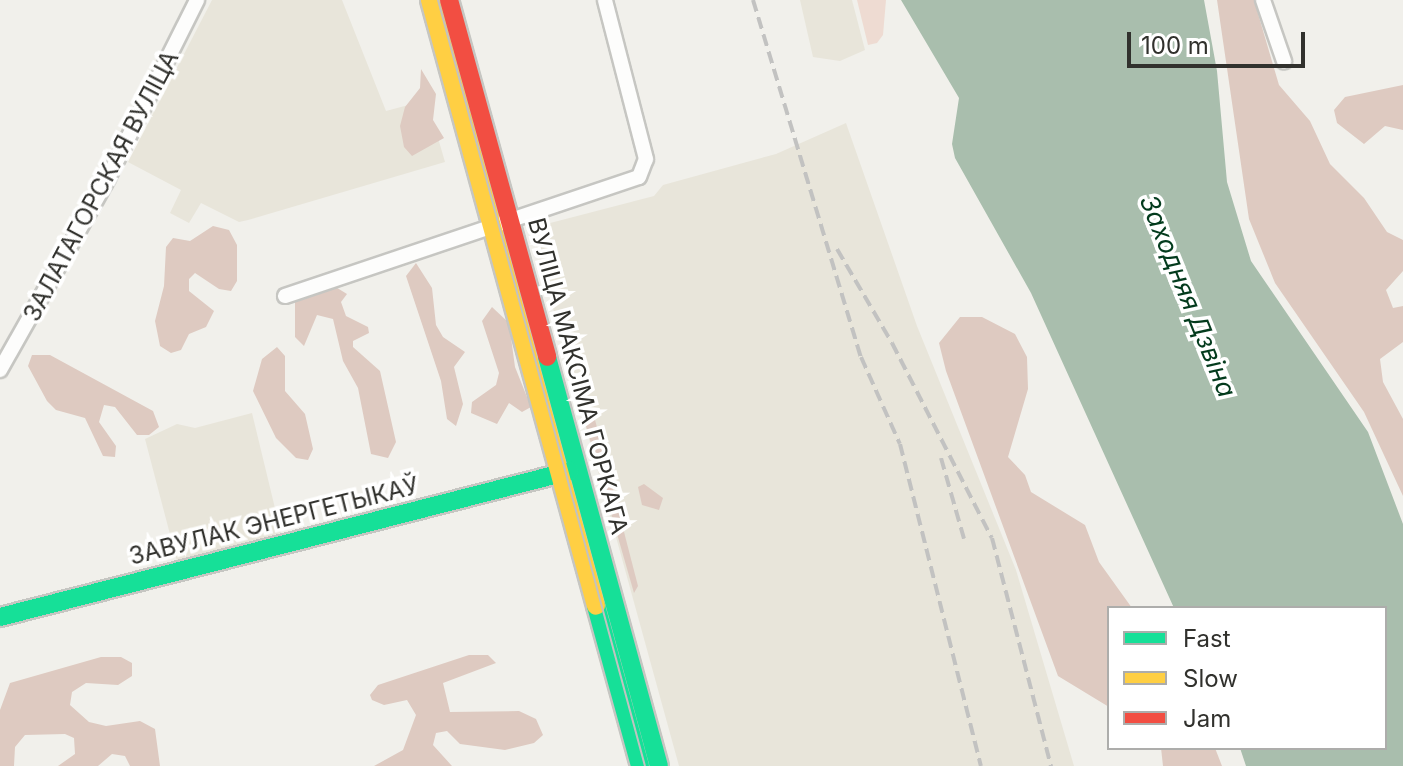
<!DOCTYPE html>
<meta charset="utf-8">
<style>
body{margin:0}
#map{position:relative;width:1403px;height:766px;overflow:hidden;background:#f1f0eb;font-family:Inter,sans-serif}
div>[style]{position:absolute}
[style*='--x']{left:calc(var(--x)*1px);top:calc(var(--y)*1px);width:calc(var(--w)*1px);rotate:calc(var(--a)*1deg)}
.built>*{inset:0;background:#e8e5da}
.green>*{inset:0;background:#eedbd2}
.forest>*{inset:0;background:#decac1}
.water>*{inset:0;background:#a9bead}
.roads{filter:drop-shadow(2px 0 #c6c6c2) drop-shadow(-2px 0 #c6c6c2) drop-shadow(0 2px #c6c6c2) drop-shadow(0 -2px #c6c6c2)}
.street>*{height:14px;margin:-7px;padding:0 7px;transform-origin:7px;border-radius:7px;background:#fdfdfc}
.fast>*{height:18px;margin:-9px;padding:0 9px;transform-origin:9px;border-radius:9px;background:#16e098}
.slow>*{height:18px;margin:-9px;padding:0 9px;transform-origin:9px;border-radius:9px;background:#ffcf43}
.jam>*{height:18px;margin:-9px;padding:0 9px;transform-origin:9px;border-radius:9px;background:#f24e42}
.tram>*{height:2px;margin:-1px;padding:0 1px;transform-origin:1px;border-radius:1px;background:#c2c2c1}
.rail>*{height:4px;margin-top:-2px;transform-origin:0;background:repeating-linear-gradient(90deg,#c2c2c1 0 12px,transparent 0 18px)}
span{translate:-50% -50%;white-space:nowrap;text-align:center;line-height:1.15;-webkit-text-stroke:7px #fff;paint-order:stroke}
.street-label{font-size:24px;color:#31312d}
.water-label{font-size:26px;color:#033b1d;font-style:italic}
.legend{position:absolute;left:1107px;top:606px;width:280px;height:144px;box-sizing:border-box;background:#fff;border:2px solid #adadab;margin:0;padding:10px 14px;list-style:none;font-size:24px;color:#31312d}
.legend li{display:flex;align-items:center;gap:16px;height:40px}
.legend b{width:40px;border:2px solid #adadab}
.scale{position:absolute;left:1127px;top:32px;width:178px;height:36px;box-sizing:border-box;border:4px solid #31312d;border-top:0;padding-left:10px;font-size:24px;line-height:28px;white-space:nowrap;color:#31312d;-webkit-text-stroke:6px #fff;paint-order:stroke}
</style>
<div id="map">
<div class="built">
<i style="clip-path:polygon(212px 0,342px 0,386px 111px,427px 100px,445px 162px,248px 220px,239px 222px,201px 203px,189px 223px,170px 213px,181px 190px,128px 162px)"></i>
<i style="clip-path:polygon(800px 0,852px 0,865px 50px,840px 61px,813px 57px)"></i>
<i style="clip-path:polygon(846px 123px,917px 326px,1016px 570px,1074px 766px,679px 766px,531px 228px,654px 196px,663px 185px,776px 154px)"></i>
<i style="clip-path:polygon(252px 413px,281px 533px,177px 561px,145px 439px,177px 424px,195px 428px)"></i>
</div>
<div class="green">
<i style="clip-path:polygon(857px 0,886px 0,883px 35px,877px 43px,868px 45px)"></i>
</div>
<div class="forest">
<i style="clip-path:polygon(1217px 0,1254px 0,1279px 85px,1310px 121px,1330px 164px,1364px 198px,1387px 232px,1403px 240px,1403px 271px,1386px 290px,1393px 308px,1403px 306px,1403px 342px,1380px 359px,1383px 382px,1403px 419px,1403px 496px,1364px 412px,1275px 283px,1249px 219px)"></i>
<i style="clip-path:polygon(421px 69px,436px 94px,433px 120px,444px 138px,412px 156px,404px 147px,400px 126px,405px 107px,420px 88px)"></i>
<i style="clip-path:polygon(1403px 85px,1403px 130px,1385px 126px,1364px 144px,1337px 123px,1334px 110px,1345px 97px)"></i>
<i style="clip-path:polygon(213px 226px,229px 230px,237px 245px,237px 281px,231px 291px,219px 289px,195px 273px,189px 279px,189px 291px,214px 311px,206px 327px,189px 334px,181px 350px,171px 353px,160px 346px,155px 321px,164px 286px,166px 247px,173px 238px,190px 241px)"></i>
<i style="clip-path:polygon(416px 263px,432px 288px,436px 325px,443px 337px,465px 352px,454px 367px,463px 404px,456px 426px,447px 419px,441px 381px,406px 276px)"></i>
<i style="clip-path:polygon(334px 286px,347px 294px,341px 302px,346px 316px,368px 327px,369px 333px,353px 341px,353px 347px,380px 371px,396px 442px,388px 458px,371px 454px,358px 388px,343px 361px,333px 319px,317px 315px,304px 346px,295px 337px,295px 300px)"></i>
<i style="clip-path:polygon(492px 307px,509px 323px,515px 367px,531px 407px,522px 412px,509px 403px,497px 424px,471px 413px,472px 402px,496px 385px,499px 373px,482px 321px)"></i>
<i style="clip-path:polygon(960px 317px,982px 317px,1015px 334px,1027px 357px,1028px 389px,1008px 457px,1025px 475px,1031px 492px,1085px 525px,1099px 562px,1132px 608px,1109px 608px,1109px 707px,1058px 676px,946px 371px,939px 343px)"></i>
<i style="clip-path:polygon(277px 347px,285px 356px,285px 391px,305px 414px,313px 449px,308px 460px,296px 458px,276px 438px,253px 391px,262px 359px)"></i>
<i style="clip-path:polygon(32px 355px,50px 355px,153px 411px,159px 427px,149px 435px,137px 435px,115px 407px,104px 405px,99px 422px,116px 446px,115px 457px,103px 456px,85px 418px,56px 410px,47px 401px,28px 366px)"></i>
<i style="clip-path:polygon(593px 412px,638px 586px,634px 593px,584px 419px,585px 413px)"></i>
<i style="clip-path:polygon(644px 484px,663px 498px,659px 510px,642px 505px,638px 487px)"></i>
<i style="clip-path:polygon(469px 655px,488px 655px,496px 663px,443px 683px,450px 712px,519px 711px,536px 719px,543px 735px,534px 743px,505px 750px,460px 744px,447px 731px,436px 733px,433px 745px,452px 766px,374px 766px,403px 750px,416px 715px,407px 700px,384px 705px,372px 700px,370px 695px,378px 685px)"></i>
<i style="clip-path:polygon(101px 657px,121px 657px,132px 663px,132px 676px,118px 685px,86px 683px,72px 692px,70px 705px,89px 722px,106px 726px,140px 721px,155px 729px,160px 766px,130px 766px,125px 756px,112px 754px,98px 766px,58px 766px,75px 754px,74px 738px,65px 734px,25px 735px,15px 747px,14px 766px,0 766px,0 710px,10px 683px)"></i>
<i style="clip-path:polygon(1161px 748px,1215px 748px,1222px 766px,1163px 766px)"></i>
</div>
<div class="water">
<i style="clip-path:polygon(901px 0,1204px 0,1217px 71px,1227px 182px,1251px 261px,1368px 432px,1403px 524px,1403px 766px,1246px 766px,1240px 748px,1385px 748px,1385px 608px,1174px 608px,1031px 293px,955px 158px,952px 144px,959px 98px)"></i>
</div>
<div class="roads">
<div class="street">
<i style="--x:1263;--y:0;--w:65;--a:71"></i>
<i style="--x:285;--y:296;--w:373;--a:-18.6"></i>
<i style="--x:639;--y:177;--w:19;--a:-69"></i>
<i style="--x:646;--y:159;--w:164;--a:-104.5"></i>
<i style="--x:0;--y:370;--w:220;--a:-60.6"></i>
<i style="--x:108;--y:178;--w:199;--a:-63.4"></i>
</div>
<div class="fast">
<i style="--x:547;--y:357;--w:424;--a:74.7"></i>
<i style="--x:596;--y:606;--w:166;--a:74.6"></i>
<i style="--x:0;--y:617;--w:588;--a:-14.37"></i>
</div>
<div class="slow">
<i style="--x:430;--y:0;--w:628;--a:74.68"></i>
</div>
<div class="jam">
<i style="--x:449;--y:0;--w:370;--a:74.6"></i>
</div>
</div>
<div class="tram">
<i style="--x:438;--y:0;--w:793;--a:74.88"></i>
</div>
<div class="rail">
<i style="--x:753;--y:0;--w:373;--a:73.2"></i>
<i style="--x:861;--y:357;--w:95;--a:65.9"></i>
<i style="--x:900;--y:444;--w:332;--a:75.9"></i>
<i style="--x:837;--y:249;--w:109;--a:59.7"></i>
<i style="--x:892;--y:343;--w:219;--a:62.9"></i>
<i style="--x:992;--y:538;--w:236;--a:75.5"></i>
<i style="--x:941;--y:458;--w:84;--a:74.1"></i>
</div>
<div class="street-label">
<span style="left:101px;top:186px;rotate:-62deg">ЗАЛАТАГОРСКАЯ ВУЛІЦА</span>
<span style="left:578px;top:376px;rotate:75deg">ВУЛІЦА МАКСІМА ГОРКАГА</span>
<span style="left:274px;top:521px;rotate:-14deg">ЗАВУЛАК ЭНЕРГЕТЫКАЎ</span>
</div>
<div class="water-label">
<span style="left:1188px;top:296px;rotate:68deg">Заходняя Дзвіна</span>
</div>
<ul class="legend">
<li><b style="height:10px;background:#16e098"></b>Fast</li>
<li><b style="height:10px;background:#ffcf43"></b>Slow</li>
<li><b style="height:10px;background:#f24e42"></b>Jam</li>
</ul>
<div class="scale">100 m</div>
</div>
